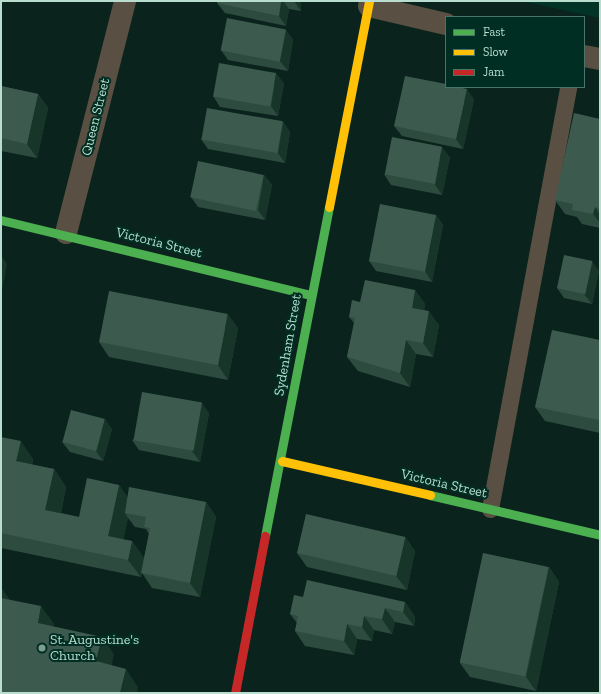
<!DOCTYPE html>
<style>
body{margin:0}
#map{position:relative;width:601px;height:694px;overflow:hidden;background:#0a241d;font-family:"Zilla Slab",serif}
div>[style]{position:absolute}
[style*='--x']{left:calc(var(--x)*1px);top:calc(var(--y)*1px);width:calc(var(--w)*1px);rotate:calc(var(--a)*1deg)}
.built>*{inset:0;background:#013427}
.lane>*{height:17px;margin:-8.5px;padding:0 8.5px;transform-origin:8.5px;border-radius:8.5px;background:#594f43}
.street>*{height:22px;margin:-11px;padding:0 11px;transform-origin:11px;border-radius:11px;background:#594f43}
.fast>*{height:9px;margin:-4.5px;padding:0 4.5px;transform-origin:4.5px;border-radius:4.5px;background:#4caf50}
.slow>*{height:9px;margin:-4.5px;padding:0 4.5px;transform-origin:4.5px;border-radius:4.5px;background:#ffc107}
.jam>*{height:9px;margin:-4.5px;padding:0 4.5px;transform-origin:4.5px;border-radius:4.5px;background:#c62828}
.wall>*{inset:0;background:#2d4b3e}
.shaded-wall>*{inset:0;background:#18352a}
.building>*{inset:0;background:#3c5b4e;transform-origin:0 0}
.dots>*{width:11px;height:11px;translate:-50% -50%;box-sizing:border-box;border:2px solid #002e22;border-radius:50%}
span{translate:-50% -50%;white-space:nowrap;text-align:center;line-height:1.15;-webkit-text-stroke:4px #002e22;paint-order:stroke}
.street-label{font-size:14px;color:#b9ded0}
.poi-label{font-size:14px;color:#b9ded0}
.left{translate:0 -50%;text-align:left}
.frame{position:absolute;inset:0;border:2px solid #b9ded0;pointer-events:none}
.legend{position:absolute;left:445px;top:16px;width:140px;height:72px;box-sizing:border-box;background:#002e22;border:1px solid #4a7468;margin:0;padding:5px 7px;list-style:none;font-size:12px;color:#b9ded0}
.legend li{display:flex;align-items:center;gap:8px;height:20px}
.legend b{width:20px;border:1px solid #4a7468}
</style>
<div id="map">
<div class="built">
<i style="clip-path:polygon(522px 1px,600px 1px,600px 18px)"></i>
</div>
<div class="lane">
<i style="--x:490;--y:509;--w:429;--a:-79.5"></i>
</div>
<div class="street">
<i style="--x:369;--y:6;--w:79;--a:13.2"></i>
<i style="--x:584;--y:56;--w:16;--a:11"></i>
<i style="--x:66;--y:233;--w:239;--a:-75.7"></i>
</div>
<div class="fast">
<i style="--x:1;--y:220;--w:318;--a:13.6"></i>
<i style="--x:430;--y:495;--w:175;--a:13.2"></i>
<i style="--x:265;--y:536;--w:335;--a:-79"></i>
</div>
<div class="slow">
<i style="--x:329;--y:207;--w:210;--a:-79"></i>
<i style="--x:282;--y:461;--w:152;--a:12.9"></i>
</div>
<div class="jam">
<i style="--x:235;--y:693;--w:160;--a:-79.2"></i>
</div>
<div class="wall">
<i style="clip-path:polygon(218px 1px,301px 1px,301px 11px,289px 9px,286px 26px,225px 13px,217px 3px)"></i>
<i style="clip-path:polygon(286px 30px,293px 40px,288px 71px,228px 60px,221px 50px)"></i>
<i style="clip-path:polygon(284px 83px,278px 116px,220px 107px,213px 96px)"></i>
<i style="clip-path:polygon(1px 86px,38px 94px,48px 108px,37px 158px,1px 151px)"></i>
<i style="clip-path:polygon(474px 99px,463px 149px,402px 136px,394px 126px)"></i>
<i style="clip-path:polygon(600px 119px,600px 228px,582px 224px,577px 217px,565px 214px,555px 200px)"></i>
<i style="clip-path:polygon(283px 122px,290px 132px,285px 163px,208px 149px,201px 139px)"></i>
<i style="clip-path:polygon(450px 157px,442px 195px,391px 185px,384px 174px)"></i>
<i style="clip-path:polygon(264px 175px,272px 185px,265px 220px,198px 207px,191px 197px)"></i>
<i style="clip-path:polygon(436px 215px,443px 225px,432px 282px,376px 271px,369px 261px)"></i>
<i style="clip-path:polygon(599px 271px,592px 304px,564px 298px,557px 288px)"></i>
<i style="clip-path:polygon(415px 290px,425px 304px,424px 310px,439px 325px,433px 357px,416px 354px,410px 387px,358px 371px,347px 357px,354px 323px,349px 317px,360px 302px)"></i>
<i style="clip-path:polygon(238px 328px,228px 380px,109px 357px,99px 342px)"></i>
<i style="clip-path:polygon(600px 340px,600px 433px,545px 421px,535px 407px)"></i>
<i style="clip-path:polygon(209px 413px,200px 462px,139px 450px,132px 440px)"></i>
<i style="clip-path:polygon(112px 429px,103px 461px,70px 452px,62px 442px)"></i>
<i style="clip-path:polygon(evenodd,1px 437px,33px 459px,32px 465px,54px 469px,66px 487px,61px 513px,79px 517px,119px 485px,127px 497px,206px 502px,216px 517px,200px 597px,152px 588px,142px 573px,141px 577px,1px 548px,1px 437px,128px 518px,135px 527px,146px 529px,149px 534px,144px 559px,132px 541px,123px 540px,128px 518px)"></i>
<i style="clip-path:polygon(405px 537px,415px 551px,407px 590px,307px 567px,297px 553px)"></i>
<i style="clip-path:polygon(549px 567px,559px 582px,536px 691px,470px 677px,460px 663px)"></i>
<i style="clip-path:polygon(303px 597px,405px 602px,415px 617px,414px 626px,395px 622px,392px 634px,374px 630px,372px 641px,357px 639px,354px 655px,305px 646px,295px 631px,297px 623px,290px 614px)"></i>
</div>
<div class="shaded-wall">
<i style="clip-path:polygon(281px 1px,283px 1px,289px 9px,286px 26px,279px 16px)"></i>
<i style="clip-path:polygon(294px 1px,301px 1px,301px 11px)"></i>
<i style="clip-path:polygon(286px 30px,293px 40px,288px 71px,280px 61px)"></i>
<i style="clip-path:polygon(276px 73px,284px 83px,278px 116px,271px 106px)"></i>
<i style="clip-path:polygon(467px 89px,474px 99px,463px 149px,456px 139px)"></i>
<i style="clip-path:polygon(38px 94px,48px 108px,37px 158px,27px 144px)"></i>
<i style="clip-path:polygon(283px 122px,290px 132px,285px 163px,278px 153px)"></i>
<i style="clip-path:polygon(442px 147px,450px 157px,442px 195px,435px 185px)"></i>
<i style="clip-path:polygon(264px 175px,272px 185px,265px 220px,258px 210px)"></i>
<i style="clip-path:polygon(595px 207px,600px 215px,600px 223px,593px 214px)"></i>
<i style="clip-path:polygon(436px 215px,443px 225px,432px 282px,425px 271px)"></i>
<i style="clip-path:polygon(1px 255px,7px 264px,1px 296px)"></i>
<i style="clip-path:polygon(592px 261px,599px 271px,592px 304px,584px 294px)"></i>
<i style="clip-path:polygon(415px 290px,425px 304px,422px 322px,412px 308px)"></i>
<i style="clip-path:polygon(429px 311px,439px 325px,433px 357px,423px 343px)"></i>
<i style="clip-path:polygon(228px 314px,238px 328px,228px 380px,218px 365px)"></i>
<i style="clip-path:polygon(406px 340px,416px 354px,410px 387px,400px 373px)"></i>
<i style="clip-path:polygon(202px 403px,209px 413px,200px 462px,192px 451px)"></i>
<i style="clip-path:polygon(105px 419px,112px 429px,103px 461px,96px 451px)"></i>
<i style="clip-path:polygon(21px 441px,33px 459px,29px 479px,16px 461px)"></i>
<i style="clip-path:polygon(54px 469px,66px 487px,58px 527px,45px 510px)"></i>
<i style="clip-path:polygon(119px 485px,131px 502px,125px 513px,128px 518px,120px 554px,108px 536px)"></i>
<i style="clip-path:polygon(206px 502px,216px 517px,200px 597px,190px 583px)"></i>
<i style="clip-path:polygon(405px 537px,415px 551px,407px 590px,396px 576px)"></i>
<i style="clip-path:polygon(132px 541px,145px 559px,141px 577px,128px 560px)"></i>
<i style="clip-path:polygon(549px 567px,559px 582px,536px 691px,526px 677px)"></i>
<i style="clip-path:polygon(1px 587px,10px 600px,1px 606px)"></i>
<i style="clip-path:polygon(405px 602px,415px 617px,414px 626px,403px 612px)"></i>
<i style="clip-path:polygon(41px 606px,54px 624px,50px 641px,38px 623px)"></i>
<i style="clip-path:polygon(385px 608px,395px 622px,392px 634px,382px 619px)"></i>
<i style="clip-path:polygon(364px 616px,374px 630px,372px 641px,362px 627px)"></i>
<i style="clip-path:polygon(347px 624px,357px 639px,354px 655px,344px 641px)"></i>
<i style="clip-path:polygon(102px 637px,114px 654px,109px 679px,96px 661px)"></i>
<i style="clip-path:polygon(126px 669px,138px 687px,137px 693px,120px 693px)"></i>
</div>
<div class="building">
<i style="clip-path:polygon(218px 1px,281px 1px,279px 16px,217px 3px)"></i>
<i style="left:227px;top:18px;width:60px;height:33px;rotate:11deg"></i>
<i style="left:219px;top:63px;width:58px;height:34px;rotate:10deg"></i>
<i style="clip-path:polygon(405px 76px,446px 84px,446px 87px,458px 87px,467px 89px,456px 139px,394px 126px)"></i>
<i style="clip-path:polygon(1px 86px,38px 94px,27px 144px,1px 138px)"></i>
<i style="left:207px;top:108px;width:77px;height:32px;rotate:10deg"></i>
<i style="clip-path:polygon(574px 113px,600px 119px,600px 209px,595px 207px,593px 214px,572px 210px,573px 204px,555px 200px)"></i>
<i style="left:392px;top:137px;width:51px;height:38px;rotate:11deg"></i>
<i style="left:198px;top:161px;width:67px;height:37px;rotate:12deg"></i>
<i style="left:380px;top:204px;width:57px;height:58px;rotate:11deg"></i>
<i style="left:564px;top:255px;width:29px;height:34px;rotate:12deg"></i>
<i style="clip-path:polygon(365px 280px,415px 290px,412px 308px,429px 311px,423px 343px,406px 340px,400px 373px,347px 357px,355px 318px,349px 317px,352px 300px,360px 302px)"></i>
<i style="left:109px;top:291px;width:121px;height:52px;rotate:11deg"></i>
<i style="clip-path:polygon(552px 330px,600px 340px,600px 413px,599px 420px,535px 407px)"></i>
<i style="left:142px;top:392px;width:61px;height:49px;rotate:10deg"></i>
<i style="left:71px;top:410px;width:35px;height:33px;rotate:15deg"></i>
<i style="clip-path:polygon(1px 437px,21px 441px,16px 461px,54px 469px,45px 510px,79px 517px,87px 478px,119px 485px,108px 536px,132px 541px,128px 560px,1px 533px)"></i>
<i style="clip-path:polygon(129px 487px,206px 502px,190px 583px,141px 573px,150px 528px,144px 527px,146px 517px,125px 513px)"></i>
<i style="left:306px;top:514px;width:102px;height:40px;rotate:13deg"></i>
<i style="left:483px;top:553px;width:67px;height:112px;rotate:12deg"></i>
<i style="clip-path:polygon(307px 580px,405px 602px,403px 612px,385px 608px,382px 619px,364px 616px,362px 627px,347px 624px,344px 641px,295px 631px,298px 616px,290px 614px,294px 595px,303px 597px)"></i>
<i style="clip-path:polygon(1px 598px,41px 606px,38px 623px,102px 637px,96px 661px,126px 669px,120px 693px,1px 693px)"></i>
</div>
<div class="dots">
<i style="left:42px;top:648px;background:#7c9d91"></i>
</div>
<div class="street-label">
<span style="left:96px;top:117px;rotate:-76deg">Queen Street</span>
<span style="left:159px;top:243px;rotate:14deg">Victoria Street</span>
<span style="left:288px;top:345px;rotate:-80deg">Sydenham Street</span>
<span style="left:444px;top:484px;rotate:13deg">Victoria Street</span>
</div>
<div class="poi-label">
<span class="left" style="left:50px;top:648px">St. Augustine's<br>Church</span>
</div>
<div class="frame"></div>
<ul class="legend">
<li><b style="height:5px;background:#4caf50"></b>Fast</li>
<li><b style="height:5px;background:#ffc107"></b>Slow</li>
<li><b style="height:5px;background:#c62828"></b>Jam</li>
</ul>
</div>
